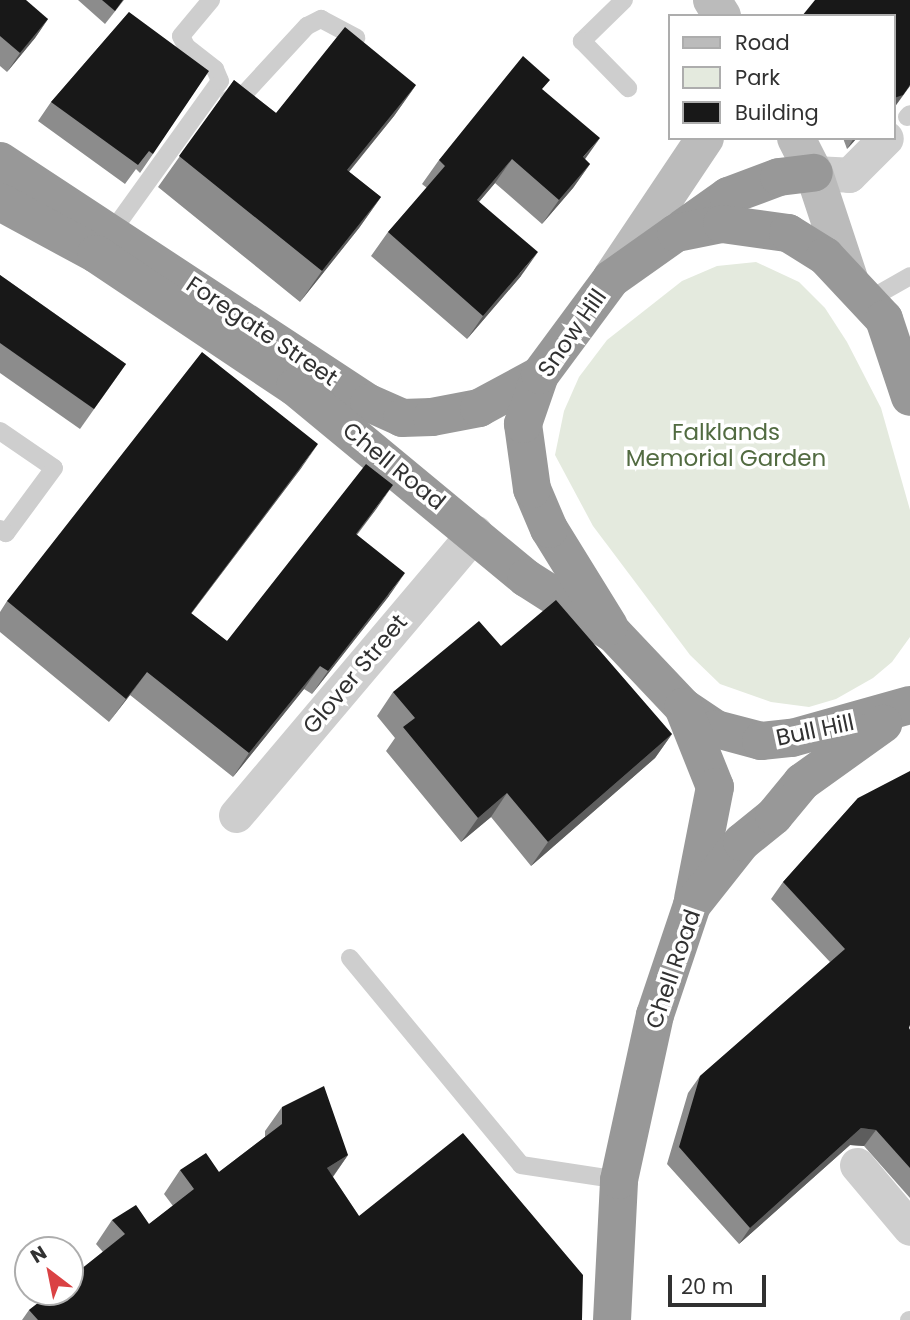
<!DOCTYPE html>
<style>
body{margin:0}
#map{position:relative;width:910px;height:1320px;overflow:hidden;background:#fff;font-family:Poppins,sans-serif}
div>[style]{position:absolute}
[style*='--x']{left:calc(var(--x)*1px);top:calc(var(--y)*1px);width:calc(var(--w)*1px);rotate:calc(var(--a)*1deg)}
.green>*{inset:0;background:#e4eade}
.lane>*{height:18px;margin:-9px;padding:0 9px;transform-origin:9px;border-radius:9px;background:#cecece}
.street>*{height:35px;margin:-17.5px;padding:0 17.5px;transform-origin:17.5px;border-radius:17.5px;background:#cecece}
.secondary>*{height:38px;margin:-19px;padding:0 19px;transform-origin:19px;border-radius:19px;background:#bbb}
.highway>*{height:38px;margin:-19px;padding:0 19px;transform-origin:19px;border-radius:19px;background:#989898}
.wall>*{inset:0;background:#8c8c8c}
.shaded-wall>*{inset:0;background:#5d5d5d}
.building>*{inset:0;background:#181818}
span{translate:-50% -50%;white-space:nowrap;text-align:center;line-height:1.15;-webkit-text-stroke:7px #fff;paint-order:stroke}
.street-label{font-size:23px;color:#313131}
.park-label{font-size:23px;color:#526b41}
.legend{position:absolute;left:668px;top:14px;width:228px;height:126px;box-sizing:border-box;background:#fff;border:2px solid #adadad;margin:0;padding:9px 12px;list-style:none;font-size:21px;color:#313131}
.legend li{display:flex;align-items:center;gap:14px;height:35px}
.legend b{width:35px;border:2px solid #adadad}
.north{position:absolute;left:14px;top:1236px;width:70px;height:70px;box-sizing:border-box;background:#fff;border:2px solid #adadad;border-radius:50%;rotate:328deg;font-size:19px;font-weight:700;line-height:28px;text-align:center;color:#313131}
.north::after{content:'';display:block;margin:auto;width:24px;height:32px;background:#da4244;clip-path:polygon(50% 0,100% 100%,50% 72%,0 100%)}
.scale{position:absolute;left:668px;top:1275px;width:98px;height:32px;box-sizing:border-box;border:4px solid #313131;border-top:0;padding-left:9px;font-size:21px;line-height:24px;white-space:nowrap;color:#313131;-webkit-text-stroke:5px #fff;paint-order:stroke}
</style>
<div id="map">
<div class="green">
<i style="clip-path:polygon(756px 262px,799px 282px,825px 308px,847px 342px,881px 408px,910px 510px,910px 637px,892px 662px,873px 678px,836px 699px,809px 707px,771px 702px,720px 684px,690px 655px,593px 526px,555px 455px,564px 411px,579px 377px,607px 340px,682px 281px,717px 266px)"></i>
</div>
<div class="lane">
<i style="--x:624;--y:0;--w:59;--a:135.7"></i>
<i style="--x:582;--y:41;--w:66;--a:45.6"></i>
<i style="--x:229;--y:99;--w:18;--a:-22"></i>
<i style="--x:246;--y:92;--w:90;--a:-47.3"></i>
<i style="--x:307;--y:26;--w:16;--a:-27"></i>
<i style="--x:321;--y:19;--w:40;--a:28"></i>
<i style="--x:907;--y:117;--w:4;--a:-45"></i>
<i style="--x:108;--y:237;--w:192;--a:-54.3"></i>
<i style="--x:220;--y:81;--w:13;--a:-113"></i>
<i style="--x:215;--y:69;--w:37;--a:-142"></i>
<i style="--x:186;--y:46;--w:11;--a:-117"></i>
<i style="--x:181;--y:36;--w:47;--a:-50.2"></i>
<i style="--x:868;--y:300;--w:48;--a:-29.7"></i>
<i style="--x:0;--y:431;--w:65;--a:34.4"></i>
<i style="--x:54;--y:468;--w:81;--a:126.4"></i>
<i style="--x:6;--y:533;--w:7;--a:-146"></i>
<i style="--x:350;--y:958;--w:268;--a:50.4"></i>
<i style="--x:521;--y:1165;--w:99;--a:8.7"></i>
<i style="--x:909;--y:1320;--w:1;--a:0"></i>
</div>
<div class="street">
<i style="--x:814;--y:173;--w:35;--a:3"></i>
<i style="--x:849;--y:175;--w:52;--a:-45"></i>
<i style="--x:236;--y:815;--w:370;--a:-49.8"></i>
<i style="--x:857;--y:1165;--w:82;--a:49.9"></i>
</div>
<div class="secondary">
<i style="--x:712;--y:0;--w:19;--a:58"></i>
<i style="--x:796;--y:138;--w:39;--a:63"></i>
<i style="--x:814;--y:173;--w:112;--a:71.7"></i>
<i style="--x:612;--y:277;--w:167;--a:-56.2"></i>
</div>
<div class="highway">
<i style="--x:0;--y:161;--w:441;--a:33.3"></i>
<i style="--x:369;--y:403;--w:36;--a:24"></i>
<i style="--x:402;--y:418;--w:30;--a:-2"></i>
<i style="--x:432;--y:417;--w:48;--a:-10.8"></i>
<i style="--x:479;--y:408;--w:69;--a:-28.4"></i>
<i style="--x:0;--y:202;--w:109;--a:28.4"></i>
<i style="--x:96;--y:254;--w:239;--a:33.8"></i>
<i style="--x:295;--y:387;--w:300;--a:39.6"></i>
<i style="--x:526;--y:578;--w:104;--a:32.5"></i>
<i style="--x:614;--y:634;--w:100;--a:46.6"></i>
<i style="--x:683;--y:707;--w:40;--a:34"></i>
<i style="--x:716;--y:729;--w:47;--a:14.9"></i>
<i style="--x:761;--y:741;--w:31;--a:-6"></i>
<i style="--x:792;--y:738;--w:123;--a:-15.6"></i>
<i style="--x:683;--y:228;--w:55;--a:-35.4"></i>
<i style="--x:728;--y:196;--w:54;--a:-20.4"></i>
<i style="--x:779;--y:177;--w:35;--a:-7"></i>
<i style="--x:609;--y:626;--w:114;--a:-121.7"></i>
<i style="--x:549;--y:529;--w:43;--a:-113"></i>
<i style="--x:532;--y:489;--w:66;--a:-97.9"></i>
<i style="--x:523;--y:424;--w:52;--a:-70.9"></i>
<i style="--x:540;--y:375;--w:119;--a:-53.5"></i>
<i style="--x:611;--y:279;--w:80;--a:-35.3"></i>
<i style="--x:676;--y:233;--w:47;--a:-11.1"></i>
<i style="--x:722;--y:224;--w:67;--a:7.8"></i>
<i style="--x:788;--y:233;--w:44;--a:31.9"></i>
<i style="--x:825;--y:256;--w:86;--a:46.9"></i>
<i style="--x:884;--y:319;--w:82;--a:71.6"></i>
<i style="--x:683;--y:707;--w:86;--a:68.2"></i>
<i style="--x:715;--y:787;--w:114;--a:101.1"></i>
<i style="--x:612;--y:1320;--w:140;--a:-87.1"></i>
<i style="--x:619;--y:1180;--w:169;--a:-77.7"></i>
<i style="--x:655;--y:1015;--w:116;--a:-71.4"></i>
<i style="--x:692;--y:905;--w:80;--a:-51.6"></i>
<i style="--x:742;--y:842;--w:41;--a:-39.1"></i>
<i style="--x:774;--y:816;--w:44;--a:-50.5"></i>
<i style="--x:802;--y:782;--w:100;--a:-35.6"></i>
</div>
<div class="wall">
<i style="clip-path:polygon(0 0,48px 19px,35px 38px,7px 72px,0 66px)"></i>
<i style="clip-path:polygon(78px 0,124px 0,105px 24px)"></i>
<i style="clip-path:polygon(129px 12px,153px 154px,140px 173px,136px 169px,125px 184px,38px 121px,51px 102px)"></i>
<i style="clip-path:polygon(234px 80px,276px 113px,416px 85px,394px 116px,349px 172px,381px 197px,359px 228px,300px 302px,158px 187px)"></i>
<i style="clip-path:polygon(543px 90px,585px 159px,590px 164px,573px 188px,542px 224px,495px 183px,479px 202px,521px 276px,467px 339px,371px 256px,388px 232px,427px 188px,422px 184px,439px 160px)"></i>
<i style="clip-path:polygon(843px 138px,857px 138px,847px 149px)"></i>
<i style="clip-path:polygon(0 275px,126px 364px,80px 429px,0 373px)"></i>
<i style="clip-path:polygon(302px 467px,191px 614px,227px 641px,377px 508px,357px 535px,389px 596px,312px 694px,304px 689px,233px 777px,130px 695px,109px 722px,0 632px,0 612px,7px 601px)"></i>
<i style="clip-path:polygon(501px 646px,672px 734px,655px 758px,531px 866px,491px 817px,461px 842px,386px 751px,395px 738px,377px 716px,393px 692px)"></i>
<i style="clip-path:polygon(858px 798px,909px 1028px,910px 1030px,910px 1198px,864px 1146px,850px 1145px,739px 1244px,667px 1164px,688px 1093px,700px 1076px,830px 962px,771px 899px,783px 882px)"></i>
<i style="clip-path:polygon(282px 1107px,348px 1155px,333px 1177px,359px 1216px,582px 1320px,22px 1320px,29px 1310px,103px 1252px,96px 1244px,112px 1220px,149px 1224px,173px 1206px,164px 1194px,180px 1170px,219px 1172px,265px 1137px,265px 1131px)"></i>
</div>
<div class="shaded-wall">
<i style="clip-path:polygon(48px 19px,35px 38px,7px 72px,20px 53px)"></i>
<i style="clip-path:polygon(416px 85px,394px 116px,325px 201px,347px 170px)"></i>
<i style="clip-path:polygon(910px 85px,910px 86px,894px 108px,894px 98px)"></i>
<i style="clip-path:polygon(600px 138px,583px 162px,583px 157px)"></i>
<i style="clip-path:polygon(854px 138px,857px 138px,847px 149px)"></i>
<i style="clip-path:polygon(512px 159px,495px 183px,460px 224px,477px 200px)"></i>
<i style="clip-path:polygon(590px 164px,573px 188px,542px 224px,559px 200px)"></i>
<i style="clip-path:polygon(381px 197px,359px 228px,300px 302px,322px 271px)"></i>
<i style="clip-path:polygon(538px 252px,521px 276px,467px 339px,483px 316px)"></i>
<i style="clip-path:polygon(318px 444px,302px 467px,174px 636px,191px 613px)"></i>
<i style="clip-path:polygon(393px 485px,377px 508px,339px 557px,356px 534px)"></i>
<i style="clip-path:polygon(405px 573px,389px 596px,312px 694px,328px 671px)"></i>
<i style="clip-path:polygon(320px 666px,304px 689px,233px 777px,249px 753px)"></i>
<i style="clip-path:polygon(147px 672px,130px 695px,109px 722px,126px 699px)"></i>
<i style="clip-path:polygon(672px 734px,655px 758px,531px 866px,548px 842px)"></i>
<i style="clip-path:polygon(507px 793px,491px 817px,461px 842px,478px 818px)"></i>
<i style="clip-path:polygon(861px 1128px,876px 1130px,864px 1146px,850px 1145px,739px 1244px,750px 1228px)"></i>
<i style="clip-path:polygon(348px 1155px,331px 1179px,327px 1168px)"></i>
</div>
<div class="building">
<i style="clip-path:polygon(0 0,26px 0,48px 19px,20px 53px,0 36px)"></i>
<i style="clip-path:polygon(102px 0,123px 0,115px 11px)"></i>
<i style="clip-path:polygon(815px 0,910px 0,910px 85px,903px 95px,894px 98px,894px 16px,802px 16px)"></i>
<i style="clip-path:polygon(129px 12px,209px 71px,153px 154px,149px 151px,138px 165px,51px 102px)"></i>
<i style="clip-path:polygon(345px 27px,416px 85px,347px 170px,381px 197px,322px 271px,179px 156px,234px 80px,276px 113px)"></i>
<i style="clip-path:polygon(523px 56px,550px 80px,542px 89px,600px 138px,583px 157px,590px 164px,559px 200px,512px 159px,477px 200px,538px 252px,483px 316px,388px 232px,445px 166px,439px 160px)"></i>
<i style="clip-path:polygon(0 275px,126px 364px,94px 409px,0 343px)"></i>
<i style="clip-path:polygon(202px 352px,318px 444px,191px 613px,227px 641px,366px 464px,393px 485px,356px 534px,405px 573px,328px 671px,320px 666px,249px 753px,147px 672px,126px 699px,7px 601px)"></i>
<i style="clip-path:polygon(556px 600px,672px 734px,548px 842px,507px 793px,478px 818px,403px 727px,415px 718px,393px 692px,479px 621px,501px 646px)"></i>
<i style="clip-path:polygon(910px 771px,910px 1025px,909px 1028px,910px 1030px,910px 1168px,876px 1130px,861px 1128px,750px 1228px,679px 1147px,700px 1076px,845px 949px,783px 882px,858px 798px)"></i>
<i style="clip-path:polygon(324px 1086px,348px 1155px,327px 1168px,359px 1216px,463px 1133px,583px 1275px,582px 1320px,38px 1320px,29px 1310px,52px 1292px,70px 1292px,70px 1278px,125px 1234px,112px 1220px,136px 1205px,149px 1224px,194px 1189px,180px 1170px,206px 1153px,219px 1172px,282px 1124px,282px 1107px)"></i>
</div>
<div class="street-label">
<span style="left:262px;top:331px;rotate:34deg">Foregate Street</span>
<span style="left:572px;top:333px;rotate:-55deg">Snow Hill</span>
<span style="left:394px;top:466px;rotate:39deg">Chell Road</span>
<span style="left:355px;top:674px;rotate:-50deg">Glover Street</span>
<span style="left:815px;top:730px;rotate:-12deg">Bull Hill</span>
<span style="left:673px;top:969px;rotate:-71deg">Chell Road</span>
</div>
<div class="park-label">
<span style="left:726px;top:445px">Falklands<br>Memorial Garden</span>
</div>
<ul class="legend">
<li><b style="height:9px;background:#bbb"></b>Road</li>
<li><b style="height:19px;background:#e4eade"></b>Park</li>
<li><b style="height:19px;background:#181818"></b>Building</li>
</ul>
<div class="north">N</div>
<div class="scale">20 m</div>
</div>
